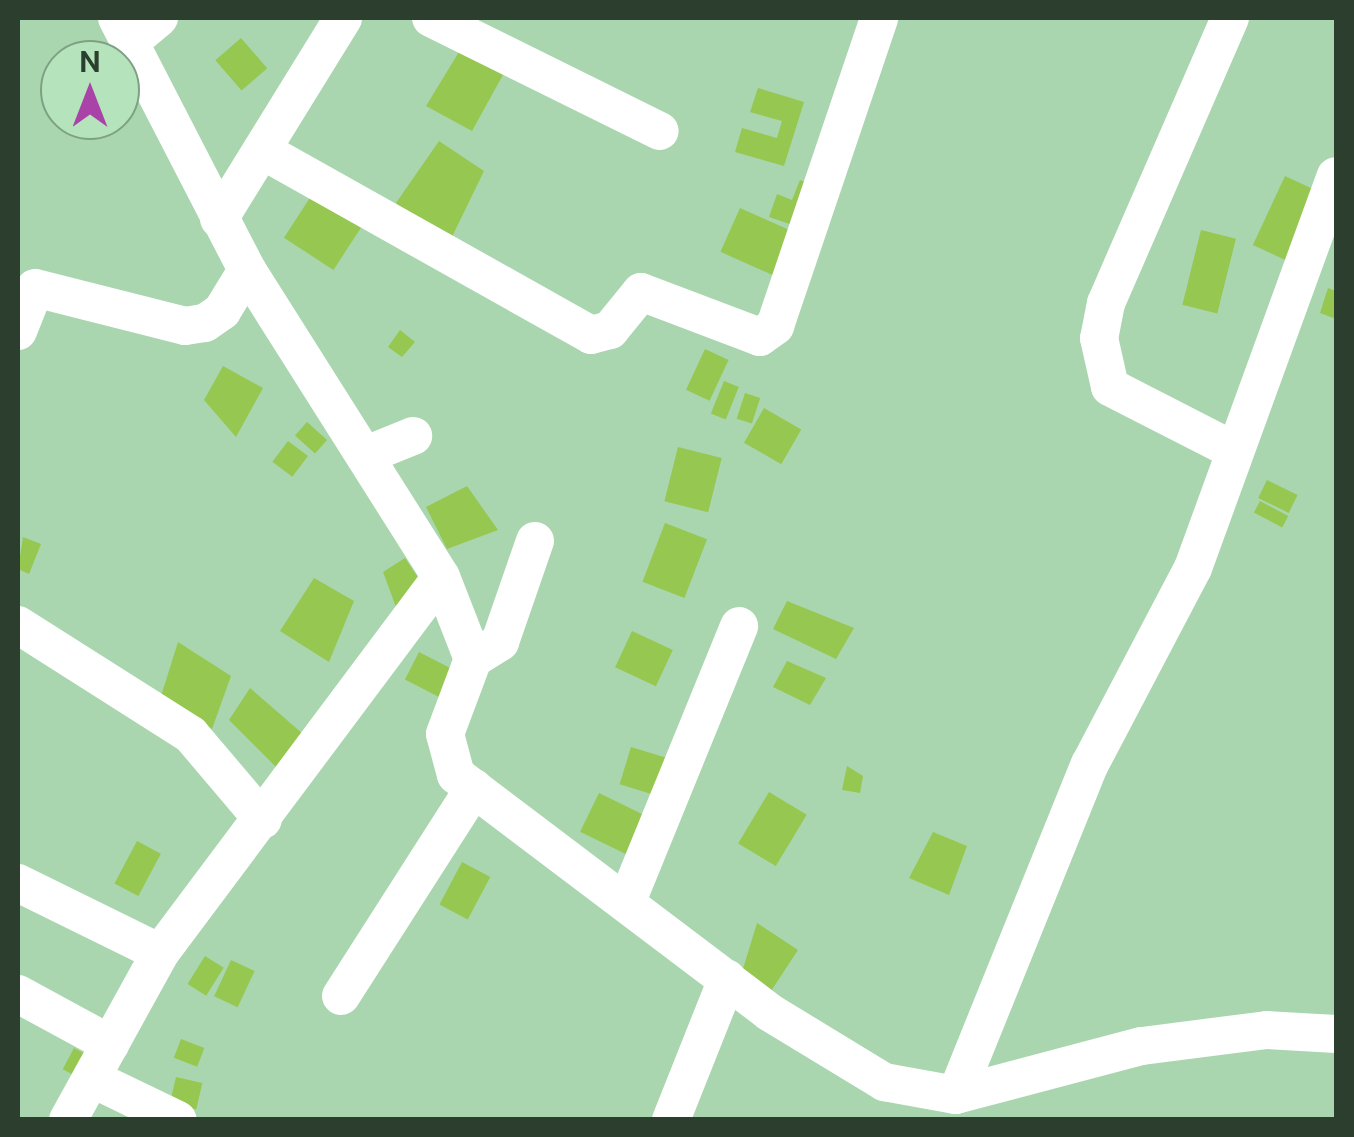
<!DOCTYPE html>
<style>
body{margin:0}
#map{position:relative;width:1354px;height:1137px;overflow:hidden;background:#a9d6af;font-family:"Public Sans",sans-serif}
div>[style]{position:absolute}
[style*='--x']{left:calc(var(--x)*1px);top:calc(var(--y)*1px);width:calc(var(--w)*1px);rotate:calc(var(--a)*1deg)}
.building>*{inset:0;background:#96c750;transform-origin:0 0}
.minor>*{height:38px;margin:-19px;padding:0 19px;transform-origin:19px;border-radius:19px;background:#fff}
span{translate:-50% -50%;white-space:nowrap;text-align:center;line-height:1.15;-webkit-text-stroke:9px #b5e3bb;paint-order:stroke}
.frame{position:absolute;inset:0;border:20px solid #2c3e2e;pointer-events:none}
.north{position:absolute;left:40px;top:40px;width:100px;height:100px;box-sizing:border-box;background:#b5e3bb;border:2px solid #7ea183;border-radius:50%;rotate:0deg;font-size:28px;font-weight:700;line-height:40px;text-align:center;color:#2c3e2e}
.north::after{content:'';display:block;margin:auto;width:35px;height:45px;background:#a943a7;clip-path:polygon(50% 0,100% 100%,50% 72%,0 100%)}
</style>
<div id="map">
<div class="building">
<i style="left:241px;top:38px;width:40px;height:34px;rotate:49deg"></i>
<i style="clip-path:polygon(462px 47px,509px 64px,472px 131px,426px 106px)"></i>
<i style="clip-path:polygon(758px 88px,804px 102px,784px 166px,735px 152px,742px 128px,777px 138px,782px 121px,750px 112px)"></i>
<i style="clip-path:polygon(439px 141px,484px 171px,449px 243px,396px 203px)"></i>
<i style="left:1285px;top:176px;width:42px;height:76px;rotate:25deg"></i>
<i style="clip-path:polygon(800px 180px,819px 187px,804px 229px,769px 217px,777px 194px,792px 200px)"></i>
<i style="left:315px;top:190px;width:59px;height:57px;rotate:33deg"></i>
<i style="left:740px;top:208px;width:62px;height:48px;rotate:24deg"></i>
<i style="left:1201px;top:230px;width:36px;height:77px;rotate:14deg"></i>
<i style="clip-path:polygon(1328px 288px,1336px 291px,1336px 319px,1320px 313px)"></i>
<i style="clip-path:polygon(400px 330px,415px 342px,402px 357px,388px 347px)"></i>
<i style="left:705px;top:349px;width:26px;height:45px;rotate:25deg"></i>
<i style="clip-path:polygon(223px 366px,263px 388px,236px 437px,204px 400px)"></i>
<i style="left:724px;top:381px;width:16px;height:35px;rotate:22deg"></i>
<i style="left:745px;top:393px;width:16px;height:27px;rotate:18deg"></i>
<i style="left:764px;top:408px;width:43px;height:40px;rotate:30deg"></i>
<i style="left:307px;top:422px;width:27px;height:18px;rotate:42deg"></i>
<i style="left:288px;top:441px;width:25px;height:26px;rotate:37deg"></i>
<i style="left:678px;top:447px;width:45px;height:56px;rotate:14deg"></i>
<i style="left:1267px;top:480px;width:34px;height:20px;rotate:26deg"></i>
<i style="clip-path:polygon(467px 486px,498px 530px,447px 549px,426px 507px)"></i>
<i style="left:1260px;top:501px;width:32px;height:13px;rotate:28deg"></i>
<i style="left:665px;top:523px;width:45px;height:63px;rotate:21deg"></i>
<i style="clip-path:polygon(23px 537px,41px 544px,29px 574px,18px 569px)"></i>
<i style="clip-path:polygon(405px 558px,425px 588px,396px 607px,383px 572px)"></i>
<i style="clip-path:polygon(314px 578px,354px 601px,329px 662px,280px 631px)"></i>
<i style="clip-path:polygon(787px 601px,854px 628px,836px 659px,773px 629px)"></i>
<i style="left:632px;top:631px;width:45px;height:40px;rotate:25deg"></i>
<i style="clip-path:polygon(178px 642px,231px 676px,212px 729px,161px 696px)"></i>
<i style="left:419px;top:652px;width:46px;height:31px;rotate:27deg"></i>
<i style="clip-path:polygon(787px 661px,826px 678px,810px 705px,773px 687px)"></i>
<i style="clip-path:polygon(250px 688px,303px 734px,280px 771px,229px 720px)"></i>
<i style="left:631px;top:747px;width:41px;height:39px;rotate:17deg"></i>
<i style="clip-path:polygon(847px 766px,863px 776px,860px 793px,842px 790px)"></i>
<i style="left:769px;top:792px;width:44px;height:60px;rotate:31deg"></i>
<i style="left:599px;top:793px;width:53px;height:43px;rotate:26deg"></i>
<i style="clip-path:polygon(933px 832px,967px 846px,949px 895px,909px 878px)"></i>
<i style="left:137px;top:841px;width:27px;height:48px;rotate:28deg"></i>
<i style="left:462px;top:862px;width:32px;height:48px;rotate:28deg"></i>
<i style="clip-path:polygon(757px 923px,798px 950px,771px 991px,742px 972px)"></i>
<i style="left:205px;top:956px;width:22px;height:33px;rotate:32deg"></i>
<i style="left:231px;top:960px;width:26px;height:40px;rotate:25deg"></i>
<i style="left:181px;top:1039px;width:25px;height:20px;rotate:21deg"></i>
<i style="left:74px;top:1048px;width:21px;height:24px;rotate:28deg"></i>
<i style="left:176px;top:1077px;width:27px;height:27px;rotate:13deg"></i>
</div>
<div class="minor">
<i style="--x:117;--y:18;--w:284;--a:62.7"></i>
<i style="--x:247;--y:270;--w:363;--a:57.7"></i>
<i style="--x:441;--y:577;--w:88;--a:68.7"></i>
<i style="--x:473;--y:659;--w:80;--a:110.5"></i>
<i style="--x:445;--y:734;--w:42;--a:75"></i>
<i style="--x:456;--y:775;--w:393;--a:37.1"></i>
<i style="--x:769;--y:1012;--w:135;--a:31.3"></i>
<i style="--x:884;--y:1082;--w:73;--a:10.2"></i>
<i style="--x:956;--y:1095;--w:192;--a:-14.8"></i>
<i style="--x:1142;--y:1046;--w:126;--a:-7.3"></i>
<i style="--x:1267;--y:1030;--w:69;--a:3.3"></i>
<i style="--x:431;--y:18;--w:255;--a:26.3"></i>
<i style="--x:1230;--y:18;--w:311;--a:113.5"></i>
<i style="--x:1106;--y:303;--w:36;--a:101"></i>
<i style="--x:1099;--y:338;--w:50;--a:77.3"></i>
<i style="--x:1110;--y:387;--w:138;--a:27.1"></i>
<i style="--x:130;--y:42;--w:38;--a:-40"></i>
<i style="--x:265;--y:152;--w:374;--a:29.3"></i>
<i style="--x:591;--y:335;--w:20;--a:-15"></i>
<i style="--x:610;--y:330;--w:49;--a:-50.8"></i>
<i style="--x:641;--y:292;--w:127;--a:20.7"></i>
<i style="--x:760;--y:337;--w:19;--a:-36"></i>
<i style="--x:775;--y:326;--w:325;--a:-71.3"></i>
<i style="--x:219;--y:219;--w:236;--a:-58.3"></i>
<i style="--x:18;--y:331;--w:46;--a:-68.4"></i>
<i style="--x:35;--y:288;--w:155;--a:14.2"></i>
<i style="--x:185;--y:326;--w:20;--a:-9"></i>
<i style="--x:205;--y:323;--w:21;--a:-35"></i>
<i style="--x:222;--y:311;--w:48;--a:-58.6"></i>
<i style="--x:366;--y:455;--w:51;--a:-22"></i>
<i style="--x:18;--y:625;--w:205;--a:32.4"></i>
<i style="--x:191;--y:735;--w:111;--a:49.7"></i>
<i style="--x:473;--y:659;--w:32;--a:-32"></i>
<i style="--x:500;--y:642;--w:107;--a:-70.9"></i>
<i style="--x:18;--y:883;--w:158;--a:26.2"></i>
<i style="--x:627;--y:901;--w:297;--a:-67.8"></i>
<i style="--x:18;--y:994;--w:105;--a:28.5"></i>
<i style="--x:341;--y:996;--w:247;--a:-57.4"></i>
<i style="--x:93;--y:1079;--w:94;--a:25.8"></i>
<i style="--x:956;--y:1095;--w:357;--a:-68"></i>
<i style="--x:1090;--y:764;--w:221;--a:-62.3"></i>
<i style="--x:1193;--y:568;--w:417;--a:-70"></i>
<i style="--x:68;--y:1120;--w:191;--a:-61.1"></i>
<i style="--x:160;--y:953;--w:469;--a:-53.2"></i>
<i style="--x:671;--y:1120;--w:152;--a:-68.3"></i>
</div>
<div class="frame"></div>
<div class="north">N</div>
</div>
